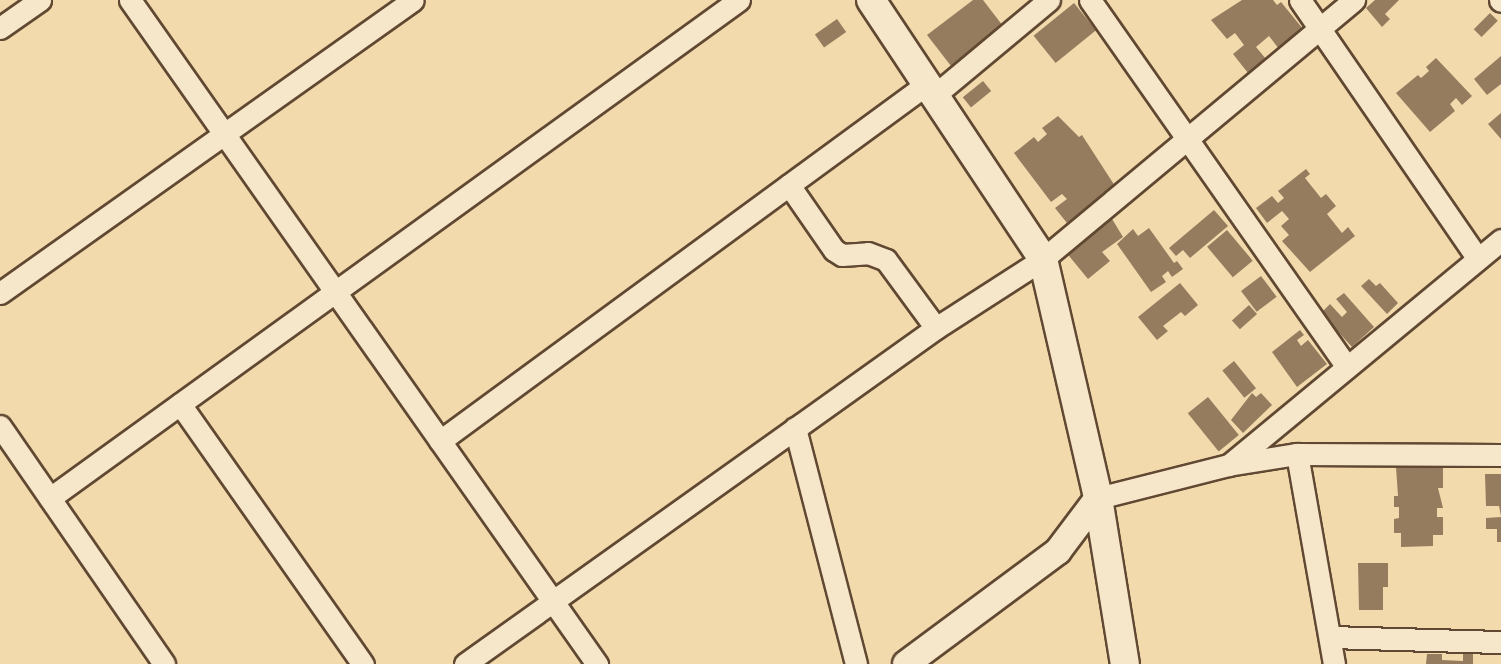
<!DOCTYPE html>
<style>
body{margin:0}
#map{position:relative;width:1501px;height:664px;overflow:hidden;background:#f2daad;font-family:"Old Standard TT",serif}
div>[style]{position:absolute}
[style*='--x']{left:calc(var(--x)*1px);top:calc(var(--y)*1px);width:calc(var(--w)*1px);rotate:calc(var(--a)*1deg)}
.building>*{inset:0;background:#957c5e;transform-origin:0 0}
.roads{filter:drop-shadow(2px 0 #604832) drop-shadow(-2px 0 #604832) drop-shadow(0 2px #604832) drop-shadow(0 -2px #604832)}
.minor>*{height:21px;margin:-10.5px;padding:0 10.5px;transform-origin:10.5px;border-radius:10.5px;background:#f7e7ca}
.tertiary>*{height:26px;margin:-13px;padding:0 13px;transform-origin:13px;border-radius:13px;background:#f7e7ca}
.secondary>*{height:28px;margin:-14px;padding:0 14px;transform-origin:14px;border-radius:14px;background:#f7e7ca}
span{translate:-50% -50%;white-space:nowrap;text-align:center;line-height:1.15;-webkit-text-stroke:6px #f7e7ca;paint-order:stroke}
</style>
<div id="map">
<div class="building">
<i style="clip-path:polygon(973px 0,983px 0,1003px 26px,951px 66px,927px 35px)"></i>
<i style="clip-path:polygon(1242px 0,1273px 0,1277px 5px,1281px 2px,1303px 29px,1279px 49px,1269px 36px,1256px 47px,1266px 59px,1248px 73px,1233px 54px,1244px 45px,1235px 33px,1227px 39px,1211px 20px)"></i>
<i style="clip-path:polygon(1375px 0,1399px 0,1385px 14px,1390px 19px,1382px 27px,1366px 8px)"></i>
<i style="left:1074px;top:3px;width:35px;height:52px;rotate:51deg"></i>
<i style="left:1490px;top:13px;width:11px;height:23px;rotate:45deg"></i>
<i style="left:837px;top:19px;width:16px;height:27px;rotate:55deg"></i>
<i style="clip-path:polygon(1501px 56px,1501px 84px,1487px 95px,1474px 79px)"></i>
<i style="clip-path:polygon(1436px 58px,1472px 96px,1462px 105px,1456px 98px,1450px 104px,1455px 111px,1430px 132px,1396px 93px,1418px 75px,1421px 78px,1429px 71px,1426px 67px)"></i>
<i style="left:983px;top:81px;width:13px;height:26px;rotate:51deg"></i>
<i style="clip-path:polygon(1501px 113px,1501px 139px,1488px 124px)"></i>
<i style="clip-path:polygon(1058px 116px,1079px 137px,1082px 135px,1115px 186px,1067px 223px,1055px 208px,1067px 199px,1062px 194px,1051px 202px,1014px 153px,1034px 137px,1038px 142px,1047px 134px,1042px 128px)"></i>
<i style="clip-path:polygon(1306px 169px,1310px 174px,1305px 178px,1321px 198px,1326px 194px,1336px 206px,1327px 214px,1342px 233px,1348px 227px,1355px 236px,1310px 272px,1282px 241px,1289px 235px,1281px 226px,1289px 219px,1282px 211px,1267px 223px,1256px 208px,1272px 196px,1278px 203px,1284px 198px,1278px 191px)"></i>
<i style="clip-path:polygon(1214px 210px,1228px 226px,1190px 258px,1183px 250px,1176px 256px,1169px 248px)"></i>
<i style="clip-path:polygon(1109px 214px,1123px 237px,1102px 252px,1110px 261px,1088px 279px,1065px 251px)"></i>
<i style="clip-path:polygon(1149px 228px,1174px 263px,1177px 261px,1183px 269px,1172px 277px,1168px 271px,1162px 276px,1166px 282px,1151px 292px,1117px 244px,1133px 229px,1138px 236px)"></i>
<i style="left:1227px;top:230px;width:40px;height:26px;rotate:50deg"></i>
<i style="left:1261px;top:276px;width:26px;height:25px;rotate:53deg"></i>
<i style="clip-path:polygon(1369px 279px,1376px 286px,1380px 283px,1398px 303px,1387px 314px,1361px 286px)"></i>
<i style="clip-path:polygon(1180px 283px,1198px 305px,1185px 316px,1181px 312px,1163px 326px,1168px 331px,1157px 340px,1138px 317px)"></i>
<i style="clip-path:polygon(1344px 293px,1374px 327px,1352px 347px,1321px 313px,1330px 304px,1342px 317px,1347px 312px,1336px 299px)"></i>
<i style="left:1249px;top:305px;width:12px;height:23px;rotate:48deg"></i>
<i style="clip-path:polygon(1300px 330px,1304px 335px,1297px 340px,1301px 346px,1308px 340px,1327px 364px,1297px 387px,1272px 352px)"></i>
<i style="left:1234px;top:361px;width:35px;height:15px;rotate:51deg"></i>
<i style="clip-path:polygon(1252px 393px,1256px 397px,1261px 393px,1272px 405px,1243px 433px,1231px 420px)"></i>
<i style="left:1208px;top:397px;width:49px;height:26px;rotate:51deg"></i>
<i style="clip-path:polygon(1443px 466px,1443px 488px,1438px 488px,1443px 508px,1437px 508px,1437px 517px,1443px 517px,1443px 535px,1433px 535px,1433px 546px,1401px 547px,1401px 533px,1394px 533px,1394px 519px,1399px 518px,1399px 507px,1394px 507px,1394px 496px,1398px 496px,1396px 467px)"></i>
<i style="clip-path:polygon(1485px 474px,1501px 474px,1501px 516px,1499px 506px,1486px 506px)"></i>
<i style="clip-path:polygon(1501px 517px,1501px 542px,1497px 542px,1497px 529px,1486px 529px,1486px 518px)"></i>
<i style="clip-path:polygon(1358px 563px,1388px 563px,1388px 587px,1383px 587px,1383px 610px,1359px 610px)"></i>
<i style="clip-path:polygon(1427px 654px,1442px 654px,1442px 660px,1463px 661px,1463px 654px,1473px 654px,1473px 664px,1426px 664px)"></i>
</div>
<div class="roads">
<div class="minor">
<i style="--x:130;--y:0;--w:812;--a:54.88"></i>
<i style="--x:1090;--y:0;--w:448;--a:55"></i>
<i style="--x:1300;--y:0;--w:314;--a:55.5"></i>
<i style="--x:1500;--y:0;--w:1;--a:45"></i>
<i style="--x:0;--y:28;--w:49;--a:-35"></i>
<i style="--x:936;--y:94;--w:147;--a:-39.8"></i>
<i style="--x:789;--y:185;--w:79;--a:55.3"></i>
<i style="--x:834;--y:250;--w:9;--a:32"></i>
<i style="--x:842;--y:255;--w:26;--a:-4"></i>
<i style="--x:868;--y:253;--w:19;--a:21"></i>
<i style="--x:886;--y:260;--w:84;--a:53.7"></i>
<i style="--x:0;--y:293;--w:506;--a:-35.35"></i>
<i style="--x:180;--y:404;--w:318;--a:54.9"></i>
<i style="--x:0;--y:426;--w:289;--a:55.4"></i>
<i style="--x:795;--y:428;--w:244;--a:75.5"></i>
<i style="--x:440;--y:441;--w:605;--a:-36.26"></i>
<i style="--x:1297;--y:454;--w:213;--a:80"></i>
<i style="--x:1229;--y:465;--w:353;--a:-39.6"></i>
<i style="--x:50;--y:498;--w:850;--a:-35.86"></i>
<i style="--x:1098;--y:498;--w:134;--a:-14.2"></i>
<i style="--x:1228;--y:465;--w:70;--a:-9.1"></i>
<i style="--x:1297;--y:454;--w:204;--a:0.3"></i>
<i style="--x:1330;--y:637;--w:171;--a:1.7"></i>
<i style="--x:465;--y:664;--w:579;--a:-35.5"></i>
<i style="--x:936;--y:328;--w:127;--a:-32.8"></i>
<i style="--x:1043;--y:259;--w:405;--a:-39.8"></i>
</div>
<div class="tertiary">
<i style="--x:906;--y:664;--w:189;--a:-36.6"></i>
<i style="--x:1058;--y:551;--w:66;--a:-53"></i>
</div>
<div class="secondary">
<i style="--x:871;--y:0;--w:311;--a:56.4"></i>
<i style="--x:1043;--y:259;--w:245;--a:77"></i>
<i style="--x:1098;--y:498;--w:168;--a:80.8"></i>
</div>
</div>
</div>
